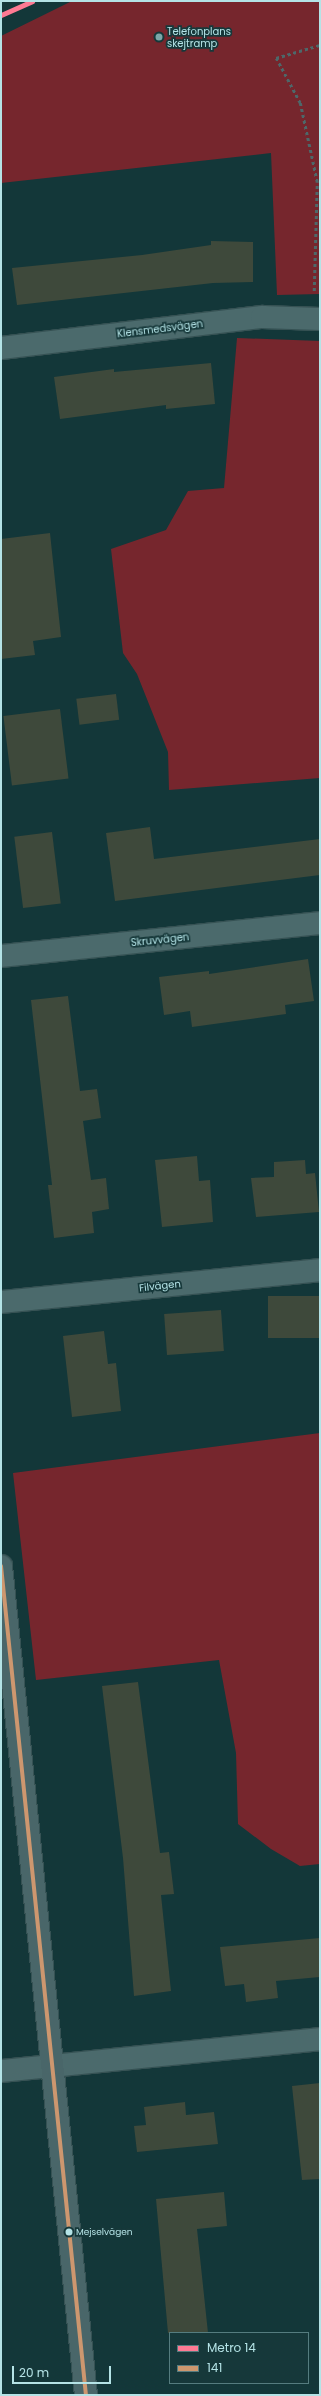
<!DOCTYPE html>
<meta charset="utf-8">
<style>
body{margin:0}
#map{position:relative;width:321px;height:2396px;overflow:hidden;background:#133739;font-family:Poppins,sans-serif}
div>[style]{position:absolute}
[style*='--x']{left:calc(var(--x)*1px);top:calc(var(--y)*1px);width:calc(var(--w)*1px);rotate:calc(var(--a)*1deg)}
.green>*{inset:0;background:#76262d}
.building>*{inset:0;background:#3e493b;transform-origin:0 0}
.path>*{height:2.5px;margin-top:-1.25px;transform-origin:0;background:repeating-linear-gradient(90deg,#4d686a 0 3px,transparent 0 6px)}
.roads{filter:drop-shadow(1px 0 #365254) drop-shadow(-1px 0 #365254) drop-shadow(0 1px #365254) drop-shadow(0 -1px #365254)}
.street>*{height:22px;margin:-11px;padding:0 11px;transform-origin:11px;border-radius:11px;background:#4b6a6c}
.secondary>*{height:22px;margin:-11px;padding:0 11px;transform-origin:11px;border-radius:11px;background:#496669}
.bus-1>*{height:4px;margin:-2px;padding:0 2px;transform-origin:2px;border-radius:2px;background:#cd976f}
.metro-1>*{height:5px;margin:-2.5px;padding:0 2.5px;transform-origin:2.5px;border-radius:2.5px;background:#fe7a93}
.dots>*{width:11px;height:11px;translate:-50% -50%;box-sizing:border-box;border:2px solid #16383a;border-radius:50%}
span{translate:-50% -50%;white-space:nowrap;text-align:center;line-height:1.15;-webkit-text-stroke:3.5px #16383a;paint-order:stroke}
.bus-label{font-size:9px;color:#b4e3e6}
.left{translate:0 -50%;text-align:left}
.poi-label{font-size:10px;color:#b4e3e6}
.street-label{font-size:10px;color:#b4e3e6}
.frame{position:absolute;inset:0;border:2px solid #b4e3e6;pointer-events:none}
.legend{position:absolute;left:169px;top:2332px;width:140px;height:52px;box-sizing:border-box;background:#16383a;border:1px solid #557c7f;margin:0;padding:5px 7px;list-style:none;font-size:12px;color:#b4e3e6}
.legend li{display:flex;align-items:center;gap:8px;height:20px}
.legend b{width:20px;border:1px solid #557c7f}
.scale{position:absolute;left:12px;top:2366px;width:99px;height:18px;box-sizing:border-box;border:2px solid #b4e3e6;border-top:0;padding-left:5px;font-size:12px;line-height:14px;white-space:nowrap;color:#b4e3e6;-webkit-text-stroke:3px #16383a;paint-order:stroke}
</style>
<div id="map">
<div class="green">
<i style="clip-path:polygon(72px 1px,320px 1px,320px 294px,277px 295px,271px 153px,1px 183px,1px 36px)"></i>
<i style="clip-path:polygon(237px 338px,320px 341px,320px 778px,169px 790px,168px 752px,137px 674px,123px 653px,111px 549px,166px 530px,188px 491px,224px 488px)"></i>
<i style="clip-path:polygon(320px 1433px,320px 1864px,300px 1866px,271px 1849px,238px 1824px,236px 1753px,219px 1660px,36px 1680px,13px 1473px)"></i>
</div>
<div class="building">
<i style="clip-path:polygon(211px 241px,253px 242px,253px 282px,213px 283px,17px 305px,12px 268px,142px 255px,211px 245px)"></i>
<i style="clip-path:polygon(211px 363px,215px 404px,166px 409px,166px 405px,60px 419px,54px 377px,114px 369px,114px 372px)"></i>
<i style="clip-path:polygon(50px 533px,61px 637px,33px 641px,35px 655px,1px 659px,1px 539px)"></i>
<i style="left:116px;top:694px;width:26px;height:40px;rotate:83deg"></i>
<i style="left:60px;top:709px;width:70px;height:57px;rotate:83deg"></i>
<i style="clip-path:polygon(150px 827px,154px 859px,320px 839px,320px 875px,115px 901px,106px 833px)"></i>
<i style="left:52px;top:832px;width:72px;height:38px;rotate:83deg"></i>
<i style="clip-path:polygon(308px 959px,314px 1001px,285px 1005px,286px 1014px,192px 1027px,190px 1011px,164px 1015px,159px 977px,209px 971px,209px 974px)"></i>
<i style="clip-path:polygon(68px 996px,80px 1091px,97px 1089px,101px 1118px,83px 1121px,91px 1180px,106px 1178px,109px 1209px,92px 1212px,94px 1233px,54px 1238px,48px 1185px,52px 1185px,31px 1000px)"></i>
<i style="clip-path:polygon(197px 1156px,199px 1181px,210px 1180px,213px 1222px,162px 1227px,155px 1160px)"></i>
<i style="clip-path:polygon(305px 1160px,306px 1174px,315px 1173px,319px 1212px,256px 1217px,251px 1178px,274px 1177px,274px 1162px)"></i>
<i style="left:320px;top:1296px;width:42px;height:52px;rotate:90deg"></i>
<i style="left:221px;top:1310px;width:41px;height:57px;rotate:86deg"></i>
<i style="clip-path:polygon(104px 1331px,108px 1364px,116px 1363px,121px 1411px,72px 1417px,63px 1336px)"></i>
<i style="clip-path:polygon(138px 1682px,160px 1853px,169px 1852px,174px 1894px,161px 1895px,171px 1991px,134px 1996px,123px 1858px,102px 1686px)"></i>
<i style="clip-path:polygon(320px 1938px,320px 1977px,276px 1981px,278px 1998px,246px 2002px,244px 1984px,225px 1986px,220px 1947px)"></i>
<i style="clip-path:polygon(320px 2083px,320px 2179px,302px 2180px,292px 2086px)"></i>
<i style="clip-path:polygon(185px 2102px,186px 2115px,214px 2112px,218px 2144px,137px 2152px,134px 2126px,146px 2125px,144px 2107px)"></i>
<i style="clip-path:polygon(224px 2192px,227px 2226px,197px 2229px,208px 2333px,168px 2333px,156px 2199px)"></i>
</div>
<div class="path">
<i style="--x:314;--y:291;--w:109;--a:-88.4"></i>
<i style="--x:317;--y:182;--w:81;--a:-102.1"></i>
<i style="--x:300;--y:103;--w:51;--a:-118.1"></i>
<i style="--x:276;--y:58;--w:46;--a:-16.5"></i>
</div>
<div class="roads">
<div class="street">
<i style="--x:1;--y:348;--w:263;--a:-6.8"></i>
<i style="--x:262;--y:317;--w:58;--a:2"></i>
<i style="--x:1;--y:956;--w:321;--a:-5.9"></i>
<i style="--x:1;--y:1302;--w:321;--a:-5.7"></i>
<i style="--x:1;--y:2071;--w:321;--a:-5.7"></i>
</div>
<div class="secondary">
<i style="--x:1;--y:1566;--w:833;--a:84.15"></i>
</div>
</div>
<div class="bus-1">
<i style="--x:1;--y:1566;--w:833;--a:84.15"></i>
</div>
<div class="metro-1">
<i style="--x:1;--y:15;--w:34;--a:-24"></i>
</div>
<div class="dots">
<i style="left:159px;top:37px;background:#7ca7a9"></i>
<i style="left:69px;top:2232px;background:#b4e3e6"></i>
</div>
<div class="bus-label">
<span class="left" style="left:76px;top:2232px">Mejselvägen</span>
</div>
<div class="poi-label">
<span class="left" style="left:167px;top:37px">Telefonplans<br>skejtramp</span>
</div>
<div class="street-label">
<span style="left:160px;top:329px;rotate:-7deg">Klensmedsvägen</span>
<span style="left:160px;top:940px;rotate:-6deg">Skruvvägen</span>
<span style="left:160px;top:1286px;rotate:-6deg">Filvägen</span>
</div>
<div class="frame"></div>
<ul class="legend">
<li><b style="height:5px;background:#fe7a93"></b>Metro 14</li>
<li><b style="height:5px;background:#cd976f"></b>141</li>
</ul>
<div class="scale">20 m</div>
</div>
